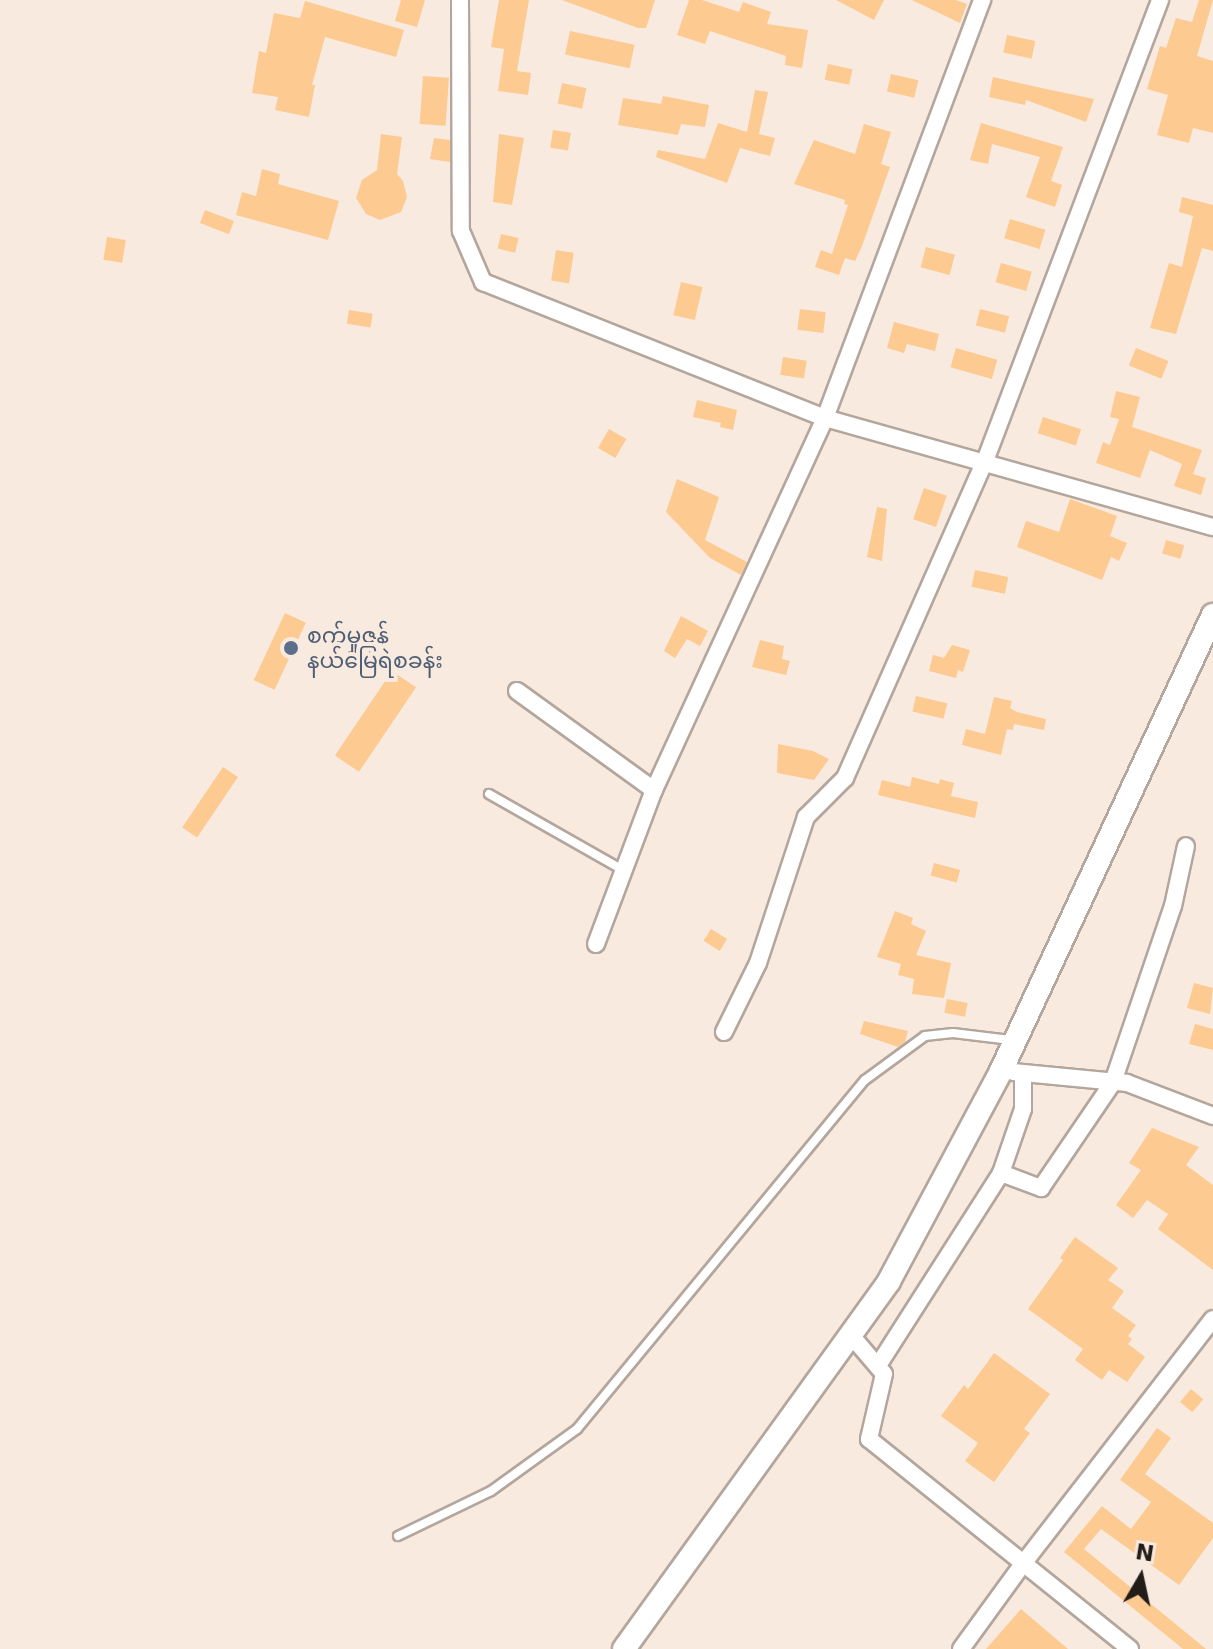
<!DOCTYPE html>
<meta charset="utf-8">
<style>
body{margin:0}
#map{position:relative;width:1213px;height:1649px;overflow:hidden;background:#f8eadf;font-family:"DejaVu Sans","Noto Sans Myanmar",sans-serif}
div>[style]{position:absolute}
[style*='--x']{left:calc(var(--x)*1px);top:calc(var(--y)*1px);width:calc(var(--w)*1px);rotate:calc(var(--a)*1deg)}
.building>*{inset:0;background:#fdca91;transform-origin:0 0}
.roads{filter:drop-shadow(2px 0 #b3a69c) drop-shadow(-2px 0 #b3a69c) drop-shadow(0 2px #b3a69c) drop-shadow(0 -2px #b3a69c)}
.lane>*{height:8px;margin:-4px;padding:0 4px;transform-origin:4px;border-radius:4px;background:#fff}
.street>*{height:16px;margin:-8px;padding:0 8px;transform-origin:8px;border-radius:8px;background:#fff}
.secondary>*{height:22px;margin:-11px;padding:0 11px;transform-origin:11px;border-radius:11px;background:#fff}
.dots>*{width:22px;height:22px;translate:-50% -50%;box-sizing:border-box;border:4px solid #f8eadf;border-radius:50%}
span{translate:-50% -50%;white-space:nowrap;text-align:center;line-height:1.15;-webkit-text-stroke:8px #f8eadf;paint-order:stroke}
.service-label{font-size:22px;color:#4e5e75}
.left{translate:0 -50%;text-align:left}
.north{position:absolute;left:1101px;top:1537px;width:80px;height:80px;-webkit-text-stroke:6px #f8eadf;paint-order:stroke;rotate:9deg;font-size:22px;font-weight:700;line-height:32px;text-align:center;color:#221d19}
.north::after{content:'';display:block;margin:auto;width:28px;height:36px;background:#221d19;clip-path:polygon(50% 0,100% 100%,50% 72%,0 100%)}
</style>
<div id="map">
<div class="building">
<i style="clip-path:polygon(401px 0,425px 0,417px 27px,395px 21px)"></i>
<i style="clip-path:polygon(499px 0,529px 0,517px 71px,531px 73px,528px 95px,498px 91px,504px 49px,491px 47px)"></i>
<i style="clip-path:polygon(562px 0,655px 0,646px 28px,638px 28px)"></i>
<i style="clip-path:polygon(689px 0,702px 0,739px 12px,743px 2px,771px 12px,767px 24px,808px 30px,802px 68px,785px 65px,786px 56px,710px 31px,705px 44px,677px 35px)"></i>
<i style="clip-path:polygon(836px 0,884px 0,874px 20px)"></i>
<i style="clip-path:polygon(912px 0,956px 0,967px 4px,960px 23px)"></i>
<i style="clip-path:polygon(1199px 0,1213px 0,1197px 56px,1213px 61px,1213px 133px,1193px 128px,1189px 143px,1157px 135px,1168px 95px,1147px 89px,1160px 46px,1166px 48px,1176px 18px,1192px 22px)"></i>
<i style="clip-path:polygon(305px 1px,404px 30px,396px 57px,325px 37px,312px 85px,315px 85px,309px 117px,275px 110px,278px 97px,252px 93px,259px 51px,266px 53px,274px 13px,300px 18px)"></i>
<i style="left:570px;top:31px;width:66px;height:24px;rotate:12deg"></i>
<i style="left:1007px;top:35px;width:29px;height:18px;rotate:12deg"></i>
<i style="left:828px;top:64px;width:25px;height:16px;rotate:12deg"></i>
<i style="left:891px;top:74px;width:28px;height:18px;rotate:13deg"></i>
<i style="left:423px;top:76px;width:26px;height:48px;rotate:4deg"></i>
<i style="clip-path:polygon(993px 77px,1037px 87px,1094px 99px,1086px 122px,1026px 100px,1025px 105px,989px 97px)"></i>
<i style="left:562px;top:83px;width:25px;height:21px;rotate:12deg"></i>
<i style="clip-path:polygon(755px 90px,768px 92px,759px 134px,775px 138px,770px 156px,740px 148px,727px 183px,656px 157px,658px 150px,705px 159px,718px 123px,747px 132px)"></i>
<i style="clip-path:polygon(663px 96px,709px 105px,705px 127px,681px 124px,678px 135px,618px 125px,623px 98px,661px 104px)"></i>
<i style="clip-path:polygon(981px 123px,1063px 147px,1051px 181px,1062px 185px,1055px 207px,1026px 197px,1040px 157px,992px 144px,988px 164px,970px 160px)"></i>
<i style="clip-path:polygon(864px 124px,891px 132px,881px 164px,890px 167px,862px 246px,855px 261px,845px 258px,839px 275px,815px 267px,821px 250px,832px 254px,848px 205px,844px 204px,845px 200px,794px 184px,814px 140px,855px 154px)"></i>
<i style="left:553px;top:130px;width:18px;height:18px;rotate:9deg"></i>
<i style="clip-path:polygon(381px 134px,402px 137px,397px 174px,403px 181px,407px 197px,401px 212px,380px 220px,366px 214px,356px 198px,362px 180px,377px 170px)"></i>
<i style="clip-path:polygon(499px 134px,524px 138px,512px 205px,493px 202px)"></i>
<i style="clip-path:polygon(434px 138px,450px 140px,450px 162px,430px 159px)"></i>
<i style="clip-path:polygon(262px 169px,280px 174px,278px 184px,339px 201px,328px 240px,236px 215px,242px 192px,256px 196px)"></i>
<i style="clip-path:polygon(1182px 197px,1213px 205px,1213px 251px,1202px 248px,1176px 334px,1150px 328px,1169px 263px,1182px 267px,1193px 216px,1179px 212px)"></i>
<i style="left:205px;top:210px;width:31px;height:14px;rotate:21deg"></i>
<i style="left:1010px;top:219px;width:37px;height:20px;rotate:17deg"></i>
<i style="left:501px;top:234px;width:18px;height:15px;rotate:13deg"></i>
<i style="left:107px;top:237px;width:19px;height:23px;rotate:9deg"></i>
<i style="left:926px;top:247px;width:30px;height:21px;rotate:15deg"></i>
<i style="left:556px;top:250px;width:18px;height:31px;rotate:9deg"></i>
<i style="left:1001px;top:263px;width:32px;height:20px;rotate:16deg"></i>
<i style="left:681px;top:282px;width:22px;height:34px;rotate:13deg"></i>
<i style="left:800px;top:309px;width:26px;height:21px;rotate:7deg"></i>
<i style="left:980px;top:309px;width:30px;height:17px;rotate:14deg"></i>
<i style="left:349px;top:310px;width:24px;height:14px;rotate:9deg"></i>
<i style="clip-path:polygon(894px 322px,939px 334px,935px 351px,907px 344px,904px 353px,887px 348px)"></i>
<i style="left:956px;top:348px;width:43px;height:20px;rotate:16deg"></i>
<i style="left:1136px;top:348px;width:35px;height:19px;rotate:22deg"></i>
<i style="left:783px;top:357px;width:24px;height:18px;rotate:9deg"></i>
<i style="clip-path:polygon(1116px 391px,1140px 397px,1132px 427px,1202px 450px,1193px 474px,1206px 478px,1201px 495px,1174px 486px,1182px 464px,1150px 450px,1140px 478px,1096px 463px,1103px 442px,1110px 445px,1119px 419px,1110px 417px)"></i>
<i style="clip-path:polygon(697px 400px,737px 410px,733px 430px,720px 427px,721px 423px,693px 417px)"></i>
<i style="left:1043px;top:417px;width:40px;height:17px;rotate:18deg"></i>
<i style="left:609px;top:429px;width:20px;height:22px;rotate:30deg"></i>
<i style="clip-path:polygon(677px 479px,719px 497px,705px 540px,747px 562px,741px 575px,710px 558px,666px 512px)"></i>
<i style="left:924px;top:488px;width:24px;height:33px;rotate:19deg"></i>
<i style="clip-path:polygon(1070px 499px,1117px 516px,1110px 536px,1127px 543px,1119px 561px,1111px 557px,1102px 580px,1017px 547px,1026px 521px,1059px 532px)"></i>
<i style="clip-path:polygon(877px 507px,887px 509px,882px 561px,867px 557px)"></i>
<i style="left:1166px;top:540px;width:19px;height:14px;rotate:16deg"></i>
<i style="left:975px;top:570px;width:34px;height:17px;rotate:12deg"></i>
<i style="left:285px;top:613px;width:23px;height:74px;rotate:25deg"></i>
<i style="clip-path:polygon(681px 616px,708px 631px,700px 646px,687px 639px,675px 658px,664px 651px)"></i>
<i style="clip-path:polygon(760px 640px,784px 646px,782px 659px,790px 661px,786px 675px,752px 667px)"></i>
<i style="clip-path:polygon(952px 645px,970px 650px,963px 672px,958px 670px,956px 678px,929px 671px,933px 655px,944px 658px)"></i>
<i style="left:392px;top:671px;width:29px;height:102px;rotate:34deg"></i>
<i style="left:916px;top:696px;width:32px;height:16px;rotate:13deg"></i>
<i style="clip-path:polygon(994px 697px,1012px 701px,1010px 708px,1017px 712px,1046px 719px,1044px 730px,1014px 724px,1013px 730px,1007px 729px,1001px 755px,962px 745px,966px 729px,985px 734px)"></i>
<i style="clip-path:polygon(778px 744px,813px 751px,829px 759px,814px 780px,777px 773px)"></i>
<i style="left:223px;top:767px;width:18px;height:73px;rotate:34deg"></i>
<i style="clip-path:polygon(912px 777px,939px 784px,940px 779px,954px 783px,951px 796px,978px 802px,975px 818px,878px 795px,882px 780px,910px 787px)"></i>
<i style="left:934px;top:863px;width:27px;height:13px;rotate:15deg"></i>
<i style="clip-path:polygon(895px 911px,913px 918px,911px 924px,926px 931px,916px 955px,951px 963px,944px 998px,912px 994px,914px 979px,898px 975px,901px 964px,877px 957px)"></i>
<i style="left:711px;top:929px;width:19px;height:14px;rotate:32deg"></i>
<i style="clip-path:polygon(1194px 983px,1213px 988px,1210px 1014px,1187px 1008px)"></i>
<i style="left:947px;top:999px;width:21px;height:14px;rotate:11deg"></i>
<i style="clip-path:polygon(864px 1021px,908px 1031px,905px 1042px,898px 1047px,860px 1034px)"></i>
<i style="clip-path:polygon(1195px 1024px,1213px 1029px,1213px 1050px,1189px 1044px)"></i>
<i style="clip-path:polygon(1152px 1128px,1199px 1147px,1186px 1165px,1213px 1185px,1213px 1270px,1158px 1229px,1168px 1214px,1147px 1200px,1133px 1218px,1116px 1205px,1141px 1170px,1129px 1163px)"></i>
<i style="clip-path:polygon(1075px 1237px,1118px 1268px,1108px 1280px,1124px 1291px,1112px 1308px,1136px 1325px,1128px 1336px,1132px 1339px,1128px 1344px,1145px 1357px,1127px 1382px,1109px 1370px,1102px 1380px,1075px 1360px,1083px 1349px,1028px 1309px,1063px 1260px,1060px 1258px)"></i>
<i style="clip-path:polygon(994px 1353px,1050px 1394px,1024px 1429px,1030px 1433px,994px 1482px,965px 1461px,978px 1443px,941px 1416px,964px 1385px,968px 1389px)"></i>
<i style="left:1191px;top:1389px;width:16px;height:17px;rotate:40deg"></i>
<i style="clip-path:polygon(1157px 1428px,1171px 1438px,1145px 1474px,1213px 1523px,1213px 1538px,1179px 1585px,1101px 1529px,1084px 1549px,1206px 1649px,1183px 1649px,1064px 1552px,1102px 1506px,1131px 1529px,1151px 1502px,1120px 1480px)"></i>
<i style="clip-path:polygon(1021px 1609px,1068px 1649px,986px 1649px)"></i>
</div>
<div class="roads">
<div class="lane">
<i style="--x:489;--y:794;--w:154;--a:29.6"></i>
<i style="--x:398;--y:1536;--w:103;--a:-25.8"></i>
<i style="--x:491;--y:1491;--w:106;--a:-35.8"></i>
<i style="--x:577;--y:1429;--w:452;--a:-50.5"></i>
<i style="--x:865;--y:1080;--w:74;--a:-36.3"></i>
<i style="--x:925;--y:1036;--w:28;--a:-6"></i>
<i style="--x:953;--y:1033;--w:58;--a:6.9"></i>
</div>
<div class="street">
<i style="--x:460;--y:0;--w:231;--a:89.8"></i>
<i style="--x:461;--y:231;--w:56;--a:66.7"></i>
<i style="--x:483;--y:282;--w:368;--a:21.7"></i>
<i style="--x:825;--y:418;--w:403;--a:15.7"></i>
<i style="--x:517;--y:691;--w:169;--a:35.9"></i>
<i style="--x:596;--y:944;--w:165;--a:-69.4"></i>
<i style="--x:654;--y:790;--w:409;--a:-65.3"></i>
<i style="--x:825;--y:418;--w:447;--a:-69.4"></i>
<i style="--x:724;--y:1032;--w:77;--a:-63.8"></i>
<i style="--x:758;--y:963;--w:154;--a:-71.8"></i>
<i style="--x:806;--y:817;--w:55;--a:-45"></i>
<i style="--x:845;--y:778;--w:347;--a:-66.2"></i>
<i style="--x:985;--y:461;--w:493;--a:-69.2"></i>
<i style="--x:1013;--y:1072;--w:115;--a:5.5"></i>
<i style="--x:1127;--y:1083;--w:92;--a:21"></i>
<i style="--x:1001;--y:1173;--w:43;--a:20.6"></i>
<i style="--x:1041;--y:1188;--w:128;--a:-55.8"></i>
<i style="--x:1113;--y:1082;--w:186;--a:-71.2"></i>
<i style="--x:1173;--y:906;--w:61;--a:-77.8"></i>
<i style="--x:850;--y:1334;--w:52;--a:49.6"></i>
<i style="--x:884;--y:1374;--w:67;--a:103"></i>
<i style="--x:869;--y:1439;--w:335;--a:38.8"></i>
<i style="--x:879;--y:1364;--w:227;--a:-57.4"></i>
<i style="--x:1001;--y:1173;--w:68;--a:-71"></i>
<i style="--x:1023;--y:1109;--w:36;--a:-90"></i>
<i style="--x:961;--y:1649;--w:104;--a:-54"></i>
<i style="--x:1022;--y:1565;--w:311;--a:-52.2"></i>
</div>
<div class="secondary">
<i style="--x:624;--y:1649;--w:453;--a:-54.2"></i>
<i style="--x:889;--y:1281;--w:238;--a:-61.9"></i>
<i style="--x:1001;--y:1071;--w:503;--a:-65.07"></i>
</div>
</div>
<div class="dots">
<i style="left:291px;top:648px;background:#5c6f8a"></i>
</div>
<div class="service-label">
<span class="left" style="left:307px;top:648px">စက်မှုဇုန်<br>နယ်မြေရဲစခန်း</span>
</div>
<div class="north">N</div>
</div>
